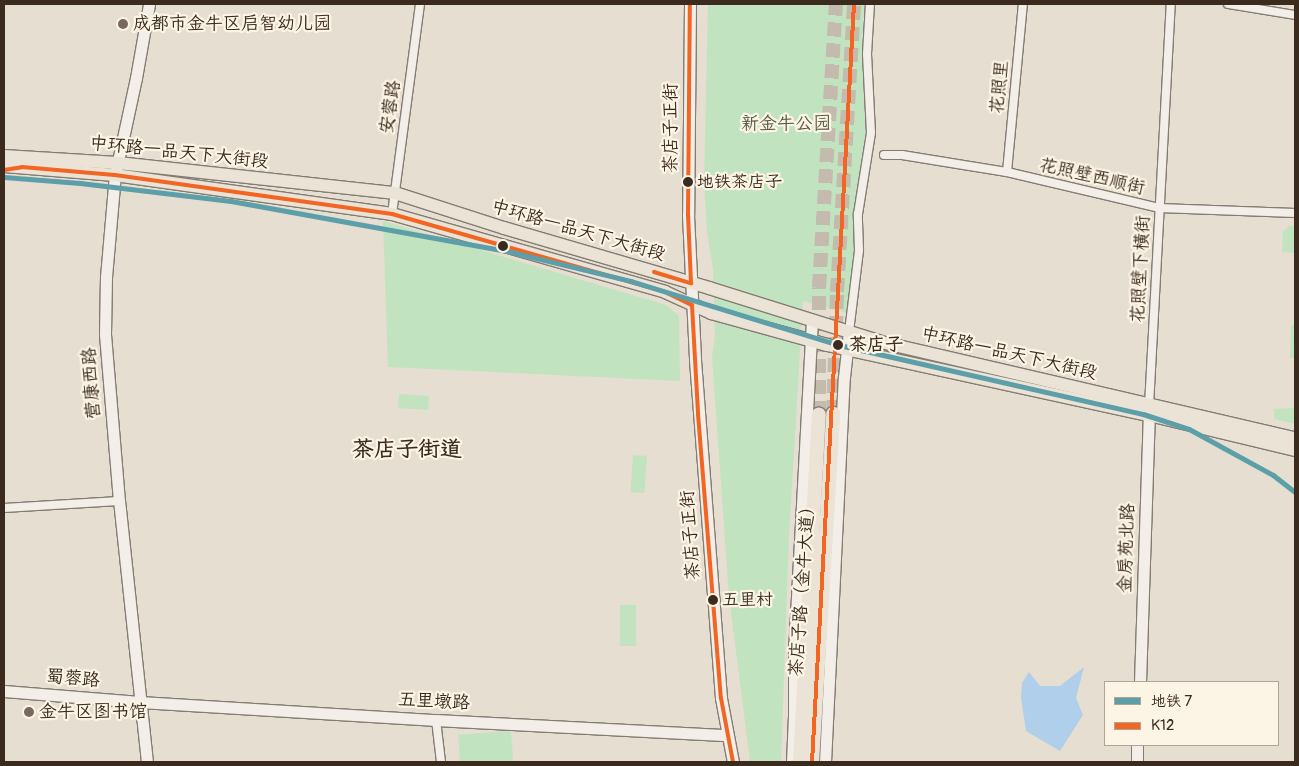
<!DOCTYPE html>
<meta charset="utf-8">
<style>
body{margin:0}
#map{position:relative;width:1299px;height:766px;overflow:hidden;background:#e6ded1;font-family:Pangolin,"LXGW WenKai TC",sans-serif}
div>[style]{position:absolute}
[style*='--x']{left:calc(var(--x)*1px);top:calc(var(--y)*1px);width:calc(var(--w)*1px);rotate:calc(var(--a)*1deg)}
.green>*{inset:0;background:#c2e3bf;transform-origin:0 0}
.water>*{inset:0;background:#afcfea}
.highway-tunnel>*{height:14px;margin-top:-7px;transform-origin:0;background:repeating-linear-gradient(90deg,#c4baad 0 14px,transparent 0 21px)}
.roads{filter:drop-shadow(1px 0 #837c74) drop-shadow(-1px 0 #837c74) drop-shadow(0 1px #837c74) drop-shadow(0 -1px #837c74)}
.street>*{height:8px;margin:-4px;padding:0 4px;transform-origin:4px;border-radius:4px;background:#f3efe8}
.secondary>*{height:11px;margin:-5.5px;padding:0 5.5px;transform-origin:5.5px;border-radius:5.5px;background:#f3efe8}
.primary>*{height:12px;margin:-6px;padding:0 6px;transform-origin:6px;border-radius:6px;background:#eae3d6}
.highway>*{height:14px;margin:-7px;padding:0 7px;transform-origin:7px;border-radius:7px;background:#eae3d6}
.bus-1>*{height:4px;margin:-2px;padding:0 2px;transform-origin:2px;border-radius:2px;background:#f26522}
.metro-1>*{height:5px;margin:-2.5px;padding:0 2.5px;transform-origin:2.5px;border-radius:2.5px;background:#5c9fa8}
.dots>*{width:14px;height:14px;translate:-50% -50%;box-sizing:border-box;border:2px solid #fcf5e5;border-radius:50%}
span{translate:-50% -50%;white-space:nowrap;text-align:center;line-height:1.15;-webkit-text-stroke:4.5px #fcf5e5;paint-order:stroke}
.bus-label{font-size:17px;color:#3b2a1e}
.left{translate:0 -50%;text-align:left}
.poi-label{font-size:18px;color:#3b2a1e}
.street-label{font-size:18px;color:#3b2a1e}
.park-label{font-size:18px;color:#565943}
.stop-label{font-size:18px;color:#3b2a1e;font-weight:700}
.district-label{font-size:22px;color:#3b2a1e;font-weight:700}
.frame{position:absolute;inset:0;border:5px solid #3b2a1e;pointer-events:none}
.legend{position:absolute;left:1104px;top:681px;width:175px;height:65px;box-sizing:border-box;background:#fcf5e5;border:1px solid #afa495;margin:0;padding:6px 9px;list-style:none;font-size:15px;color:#3b2a1e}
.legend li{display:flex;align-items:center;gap:10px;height:25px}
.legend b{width:25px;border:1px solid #afa495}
</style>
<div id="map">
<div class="green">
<i style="clip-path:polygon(708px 4px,864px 4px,862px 57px,866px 129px,855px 201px,854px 268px,846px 313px,803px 301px,789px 536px,781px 762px,750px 762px,729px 596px,712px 357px,715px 335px,713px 270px,707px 231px,704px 182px)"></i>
<i style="clip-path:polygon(383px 221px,666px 305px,679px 316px,680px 381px,388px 367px)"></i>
<i style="clip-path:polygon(1289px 226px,1295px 226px,1295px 253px,1282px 252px,1283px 231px)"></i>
<i style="clip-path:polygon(1291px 325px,1295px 325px,1295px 358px,1290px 358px)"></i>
<i style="left:399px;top:394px;width:30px;height:14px;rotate:4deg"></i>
<i style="clip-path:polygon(1295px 408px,1295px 424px,1274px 419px,1274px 409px)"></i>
<i style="left:633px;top:455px;width:14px;height:37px;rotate:4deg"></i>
<i style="left:620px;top:605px;width:16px;height:41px"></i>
<i style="left:511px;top:731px;width:31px;height:53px;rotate:86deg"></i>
</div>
<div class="water">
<i style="clip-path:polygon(1084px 667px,1076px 698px,1083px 715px,1060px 751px,1026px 731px,1021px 698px,1022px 683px,1029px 672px,1040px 686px,1060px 686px)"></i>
</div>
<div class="highway-tunnel">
<i style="--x:833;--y:414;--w:122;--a:-88.1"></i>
<i style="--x:837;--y:292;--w:289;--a:-86.6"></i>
<i style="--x:819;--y:415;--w:127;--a:-90"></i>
<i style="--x:819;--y:288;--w:285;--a:-86.6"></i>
</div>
<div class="roads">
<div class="street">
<i style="--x:1228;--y:4;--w:68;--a:9.3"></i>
<i style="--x:884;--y:155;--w:18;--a:0"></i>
<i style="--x:902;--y:155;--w:106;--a:9.2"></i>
<i style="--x:1007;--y:172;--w:156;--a:13.3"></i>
<i style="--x:1159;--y:208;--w:136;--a:2.1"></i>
<i style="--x:1007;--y:172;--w:169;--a:-84.6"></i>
<i style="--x:392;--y:214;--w:212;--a:-82.4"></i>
<i style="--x:849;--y:332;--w:83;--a:-83"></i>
<i style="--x:859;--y:250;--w:36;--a:-92"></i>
<i style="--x:858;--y:214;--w:82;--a:-80.9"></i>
<i style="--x:871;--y:133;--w:79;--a:-92.9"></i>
<i style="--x:867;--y:54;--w:50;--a:-86.6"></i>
<i style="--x:1149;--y:406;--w:403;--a:-86.9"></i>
<i style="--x:4;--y:508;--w:115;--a:-3.5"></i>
<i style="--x:436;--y:720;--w:42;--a:83.2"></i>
</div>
<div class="secondary">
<i style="--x:690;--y:4;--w:211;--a:90.5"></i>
<i style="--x:688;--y:215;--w:145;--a:87.2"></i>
<i style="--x:695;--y:360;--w:339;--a:85.6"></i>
<i style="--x:721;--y:698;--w:65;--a:79.4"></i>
<i style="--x:1140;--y:682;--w:267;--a:-88.1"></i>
<i style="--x:4;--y:691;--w:136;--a:4.6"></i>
<i style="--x:140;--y:702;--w:297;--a:3.5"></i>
<i style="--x:436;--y:720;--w:291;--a:3"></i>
<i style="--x:147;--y:762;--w:262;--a:-96.1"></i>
<i style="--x:119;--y:501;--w:168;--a:-94.8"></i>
<i style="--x:105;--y:334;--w:57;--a:-89"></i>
<i style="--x:106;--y:277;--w:102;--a:-85"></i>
<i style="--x:115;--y:175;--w:99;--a:-77.8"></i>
<i style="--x:136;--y:78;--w:75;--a:-80"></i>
<i style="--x:792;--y:762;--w:45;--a:-87.5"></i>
<i style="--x:794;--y:717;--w:65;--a:-90"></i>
<i style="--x:794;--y:652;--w:332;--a:-86.9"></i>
<i style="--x:825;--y:762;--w:385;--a:-87.2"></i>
<i style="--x:844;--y:377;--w:45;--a:-83.7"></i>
<i style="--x:1137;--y:762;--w:17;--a:-90"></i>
</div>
<div class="primary">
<i style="--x:4;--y:156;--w:114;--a:3.5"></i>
<i style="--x:118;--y:163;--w:279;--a:6.2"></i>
<i style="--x:395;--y:193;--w:114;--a:17.8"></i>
<i style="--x:504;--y:228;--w:214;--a:16.3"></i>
<i style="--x:709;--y:288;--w:180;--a:17.4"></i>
<i style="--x:881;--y:342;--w:425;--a:13.1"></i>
<i style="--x:4;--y:166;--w:111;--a:4.6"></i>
<i style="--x:115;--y:175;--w:280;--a:8"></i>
<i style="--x:392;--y:214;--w:284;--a:15.9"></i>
<i style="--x:665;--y:292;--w:51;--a:24.5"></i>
<i style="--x:711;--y:313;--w:120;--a:15.4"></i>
<i style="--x:827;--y:345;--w:330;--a:12.3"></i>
<i style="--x:1149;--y:415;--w:150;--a:13.5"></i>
</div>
<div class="highway">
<i style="--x:800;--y:762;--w:348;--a:-86.9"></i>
<i style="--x:812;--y:762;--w:349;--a:-86.5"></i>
</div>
</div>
<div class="bus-1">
<i style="--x:4;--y:170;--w:18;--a:-9"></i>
<i style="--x:22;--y:167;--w:93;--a:4.9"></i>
<i style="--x:115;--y:175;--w:280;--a:8"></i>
<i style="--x:392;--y:214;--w:284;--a:15.9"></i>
<i style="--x:665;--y:292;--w:30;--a:26"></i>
<i style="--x:692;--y:305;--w:109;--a:86.8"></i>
<i style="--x:698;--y:414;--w:285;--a:85.4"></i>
<i style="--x:721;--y:698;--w:65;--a:79.4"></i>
<i style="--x:654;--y:272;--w:39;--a:17"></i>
<i style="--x:691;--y:283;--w:68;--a:-92.5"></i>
<i style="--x:688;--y:215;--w:211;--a:-89.5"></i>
<i style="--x:812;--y:762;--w:759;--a:-86.83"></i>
</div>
<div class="metro-1">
<i style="--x:4;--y:177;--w:76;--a:4.5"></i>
<i style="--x:80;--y:183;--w:152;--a:6.8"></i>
<i style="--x:231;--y:201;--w:280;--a:10.3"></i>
<i style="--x:507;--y:251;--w:128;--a:13.6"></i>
<i style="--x:631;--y:281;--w:218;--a:17.1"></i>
<i style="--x:839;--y:345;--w:312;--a:12.8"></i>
<i style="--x:1143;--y:414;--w:48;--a:18.1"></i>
<i style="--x:1189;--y:429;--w:96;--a:28.7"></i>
<i style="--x:1273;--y:475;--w:28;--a:38"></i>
</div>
<div class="dots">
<i style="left:123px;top:24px;background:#77695d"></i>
<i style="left:688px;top:182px;background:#3b2a1e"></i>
<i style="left:503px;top:246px;background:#3b2a1e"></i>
<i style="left:838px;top:345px;background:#3b2a1e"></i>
<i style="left:713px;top:600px;background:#3b2a1e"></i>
<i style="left:29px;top:712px;background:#77695d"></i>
</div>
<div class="bus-label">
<span class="left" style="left:697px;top:182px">地铁茶店子</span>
<span class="left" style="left:722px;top:600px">五里村</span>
</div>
<div class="poi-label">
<span class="left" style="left:133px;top:24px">成都市金牛区启智幼儿园</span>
<span class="left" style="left:39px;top:712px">金牛区图书馆</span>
</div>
<div class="street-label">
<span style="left:1000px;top:87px;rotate:-84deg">花照里</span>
<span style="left:391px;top:107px;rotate:-82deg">安蓉路</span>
<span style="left:671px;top:128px;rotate:-90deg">茶店子正街</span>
<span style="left:179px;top:153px;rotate:6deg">中环路一品天下大街段</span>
<span style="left:1092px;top:177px;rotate:13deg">花照壁西顺街</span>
<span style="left:578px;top:231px;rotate:16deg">中环路一品天下大街段</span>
<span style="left:1141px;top:269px;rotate:-87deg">花照壁下横街</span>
<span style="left:1009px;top:354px;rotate:13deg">中环路一品天下大街段</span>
<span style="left:92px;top:383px;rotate:-94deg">营康西路</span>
<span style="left:691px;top:535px;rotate:-94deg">茶店子正街</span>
<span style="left:1127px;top:548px;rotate:-88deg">金房苑北路</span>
<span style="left:803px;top:587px;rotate:-86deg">茶店子路（金牛大道）</span>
<span style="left:73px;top:679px;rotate:5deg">蜀蓉路</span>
<span style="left:434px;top:702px;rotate:3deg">五里墩路</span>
</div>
<div class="park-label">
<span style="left:786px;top:124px">新金牛公园</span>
</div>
<div class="stop-label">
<span class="left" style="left:849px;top:345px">茶店子</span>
</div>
<div class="district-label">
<span style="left:407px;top:450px">茶店子街道</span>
</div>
<div class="frame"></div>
<ul class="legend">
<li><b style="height:6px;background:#5c9fa8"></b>地铁 7</li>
<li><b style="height:6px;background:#f26522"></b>K12</li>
</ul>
</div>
